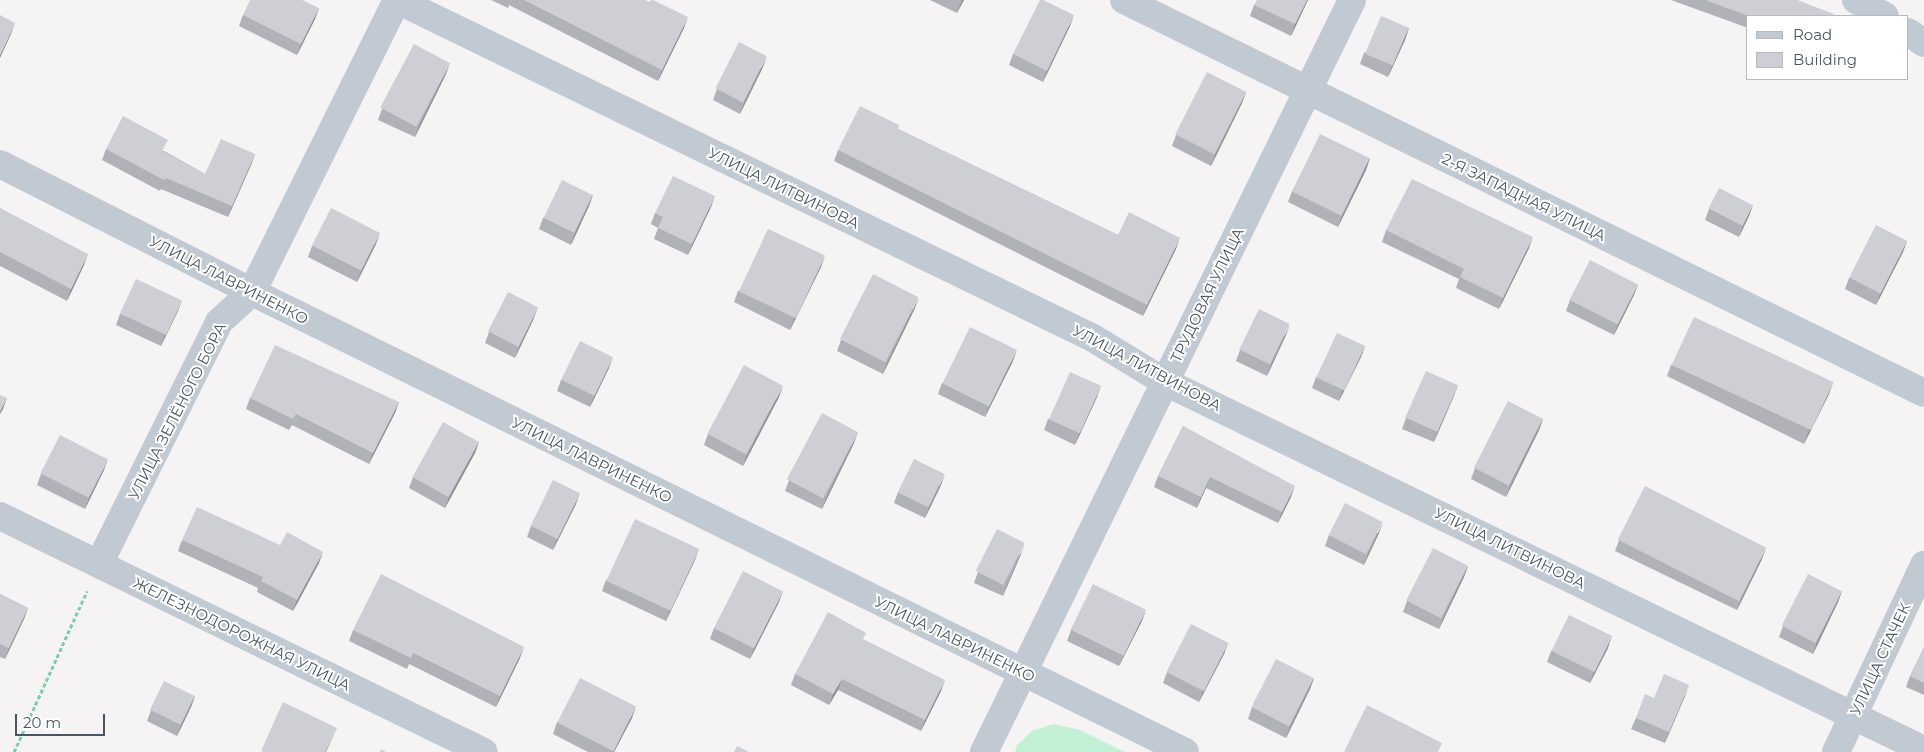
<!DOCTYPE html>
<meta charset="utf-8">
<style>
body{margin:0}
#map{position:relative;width:1924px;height:752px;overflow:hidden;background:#f5f3f3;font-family:Montserrat,sans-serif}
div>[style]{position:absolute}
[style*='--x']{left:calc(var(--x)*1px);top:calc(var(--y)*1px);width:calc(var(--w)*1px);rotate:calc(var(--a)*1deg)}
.green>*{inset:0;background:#c3f1d5}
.path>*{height:3px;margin-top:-1.5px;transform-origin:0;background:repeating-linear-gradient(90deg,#7ad0a6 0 4px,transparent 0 6.5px)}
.minor>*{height:28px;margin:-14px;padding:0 14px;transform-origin:14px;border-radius:14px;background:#c1cad2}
.wall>*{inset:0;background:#b0b2b7}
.shaded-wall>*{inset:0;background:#909195}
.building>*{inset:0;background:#cdcfd5;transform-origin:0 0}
span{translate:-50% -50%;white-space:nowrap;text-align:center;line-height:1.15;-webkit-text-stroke:4px #fff;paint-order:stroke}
.street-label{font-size:15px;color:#4a5661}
.legend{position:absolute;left:1746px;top:15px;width:162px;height:65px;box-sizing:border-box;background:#fff;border:1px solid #b7bbc0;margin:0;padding:6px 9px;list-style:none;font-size:15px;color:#4a5661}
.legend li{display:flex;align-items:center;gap:10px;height:25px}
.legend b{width:25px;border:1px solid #b7bbc0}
.scale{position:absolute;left:15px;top:714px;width:90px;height:22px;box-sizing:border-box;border:2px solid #4a5661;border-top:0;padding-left:6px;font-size:15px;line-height:18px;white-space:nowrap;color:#4a5661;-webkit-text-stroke:4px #fff;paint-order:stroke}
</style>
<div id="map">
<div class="green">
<i style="clip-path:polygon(1053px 724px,1080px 730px,1125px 752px,1015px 752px,1017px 745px,1032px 731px)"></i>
</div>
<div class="path">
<i style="--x:14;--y:752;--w:177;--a:-65.6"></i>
</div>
<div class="minor">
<i style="--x:397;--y:0;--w:774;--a:25.9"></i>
<i style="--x:1093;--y:338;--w:84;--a:31.4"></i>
<i style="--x:1165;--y:382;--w:844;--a:25.87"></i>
<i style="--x:1124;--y:0;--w:891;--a:26.16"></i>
<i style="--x:1856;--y:0;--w:33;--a:29"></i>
<i style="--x:1908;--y:32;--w:19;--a:35"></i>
<i style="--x:0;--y:164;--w:283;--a:26.9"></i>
<i style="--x:252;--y:292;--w:1040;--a:26.24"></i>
<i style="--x:0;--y:516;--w:538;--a:25.99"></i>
<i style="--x:99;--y:564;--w:270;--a:-63.6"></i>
<i style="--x:219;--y:322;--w:45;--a:-42.3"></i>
<i style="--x:252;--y:292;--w:326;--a:-63.6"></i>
<i style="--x:984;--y:752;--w:837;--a:-63.92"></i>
<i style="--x:1836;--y:752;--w:207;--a:-64.8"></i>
</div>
<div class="wall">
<i style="clip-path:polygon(491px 0,645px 0,684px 28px,658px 81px,509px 5px,508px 8px)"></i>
<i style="clip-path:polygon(930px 0,964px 0,957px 13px)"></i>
<i style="clip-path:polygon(1308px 0,1291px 36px,1250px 16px,1254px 5px)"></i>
<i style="clip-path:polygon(1671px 0,1797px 0,1834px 16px,1748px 16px,1748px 28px)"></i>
<i style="clip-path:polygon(319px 8px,315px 19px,297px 55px,239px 26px,243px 15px)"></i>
<i style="clip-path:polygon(1070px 26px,1043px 82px,1009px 65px,1013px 54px)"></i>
<i style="clip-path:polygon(1409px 28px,1405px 40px,1388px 77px,1360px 64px,1364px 53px)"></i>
<i style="clip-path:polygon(763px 67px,740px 114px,713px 100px,717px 89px)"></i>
<i style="clip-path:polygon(446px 74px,415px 137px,378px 120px,382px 109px)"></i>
<i style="clip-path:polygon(1246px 92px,1242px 103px,1211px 166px,1172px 146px,1176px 135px)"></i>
<i style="clip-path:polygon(898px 129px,1118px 235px,1176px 249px,1143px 316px,834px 161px,838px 150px)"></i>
<i style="clip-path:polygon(106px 149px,164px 151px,205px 174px,255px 154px,251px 165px,228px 217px,161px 189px,160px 191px,102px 160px)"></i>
<i style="clip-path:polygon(1370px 158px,1366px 170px,1338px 227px,1288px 202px,1292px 191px)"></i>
<i style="clip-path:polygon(593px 195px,589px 206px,571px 245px,539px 229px,543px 218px)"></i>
<i style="clip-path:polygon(1753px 205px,1749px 216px,1739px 237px,1705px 220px,1709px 209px)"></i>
<i style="clip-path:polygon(711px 207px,688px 255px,654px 239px,658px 228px,651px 224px,655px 213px)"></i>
<i style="clip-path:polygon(0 208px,84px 265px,67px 301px,0 266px)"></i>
<i style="clip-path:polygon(1386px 230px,1529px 248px,1499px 309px,1456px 288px,1459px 279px,1382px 242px)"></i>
<i style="clip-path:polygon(1907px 241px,1903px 252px,1876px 305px,1845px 289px,1849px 278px)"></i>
<i style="clip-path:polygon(376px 244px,357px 282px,308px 257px,312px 246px)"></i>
<i style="clip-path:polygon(821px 267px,790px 330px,734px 302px,738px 291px)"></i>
<i style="clip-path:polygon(1638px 284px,1634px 295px,1614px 335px,1566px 311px,1570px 300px)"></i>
<i style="clip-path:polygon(915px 308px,883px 374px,837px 351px,841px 340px)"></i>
<i style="clip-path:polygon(178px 311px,161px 346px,116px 325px,120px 314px)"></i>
<i style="clip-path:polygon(534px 318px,515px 358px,485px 343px,489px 332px)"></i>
<i style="clip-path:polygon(1286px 335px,1267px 376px,1236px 361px,1240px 350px)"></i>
<i style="clip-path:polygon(1365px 346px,1361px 357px,1339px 401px,1312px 388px,1316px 377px)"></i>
<i style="clip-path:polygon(1013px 361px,985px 417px,938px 394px,942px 383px)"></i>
<i style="clip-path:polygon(1671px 365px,1829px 394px,1804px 444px,1667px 376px)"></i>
<i style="clip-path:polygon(609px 368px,590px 407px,557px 391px,561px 380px)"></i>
<i style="clip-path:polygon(1458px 385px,1434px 442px,1402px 429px,1406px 418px)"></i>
<i style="clip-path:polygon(779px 397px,743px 466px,704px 445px,708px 434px)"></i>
<i style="clip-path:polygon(1097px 397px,1075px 445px,1044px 430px,1048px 419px)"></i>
<i style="clip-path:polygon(250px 398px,399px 402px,395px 413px,369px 464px,292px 425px,289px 430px,246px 409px)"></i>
<i style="clip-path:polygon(1543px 419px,1539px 430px,1506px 497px,1471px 479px,1475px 468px)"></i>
<i style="clip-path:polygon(1183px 426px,1291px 497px,1278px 523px,1206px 488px,1197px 508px,1154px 487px,1158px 476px)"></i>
<i style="clip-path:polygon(479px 442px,475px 453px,445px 508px,409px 488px,413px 477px)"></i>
<i style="clip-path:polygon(854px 443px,822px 509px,785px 491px,789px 480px)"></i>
<i style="clip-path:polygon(104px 470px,85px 509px,37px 485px,41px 474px)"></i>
<i style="clip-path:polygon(941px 485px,925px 518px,894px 503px,898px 492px)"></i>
<i style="clip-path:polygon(576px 504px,553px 550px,527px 537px,531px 526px)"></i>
<i style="clip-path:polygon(1379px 533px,1364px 565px,1325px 546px,1329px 535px)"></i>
<i style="clip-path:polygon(182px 540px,319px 563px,293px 611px,257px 592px,258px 588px,178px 551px)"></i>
<i style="clip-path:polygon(1619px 540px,1762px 559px,1737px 610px,1615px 551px)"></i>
<i style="clip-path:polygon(1021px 554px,1003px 596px,974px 583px,978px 572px)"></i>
<i style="clip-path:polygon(695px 560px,666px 621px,602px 591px,606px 580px)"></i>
<i style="clip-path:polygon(1468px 566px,1464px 577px,1439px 629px,1403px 612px,1407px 601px)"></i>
<i style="clip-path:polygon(1842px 591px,1838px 602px,1813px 654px,1779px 637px,1783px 626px)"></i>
<i style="clip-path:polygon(0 594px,28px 608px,24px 619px,5px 659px,0 657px)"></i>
<i style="clip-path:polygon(779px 602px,750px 659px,710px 639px,714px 628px)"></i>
<i style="clip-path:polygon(1142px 621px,1119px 666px,1067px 641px,1071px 630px)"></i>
<i style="clip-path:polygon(353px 630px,520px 658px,496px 707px,409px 664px,407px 669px,349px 641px)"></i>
<i style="clip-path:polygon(864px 640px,941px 691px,921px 731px,838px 690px,829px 705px,791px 685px,795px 674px)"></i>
<i style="clip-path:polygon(1228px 643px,1224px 654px,1199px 702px,1163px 683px,1167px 672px)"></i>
<i style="clip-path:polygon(1924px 647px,1924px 695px,1906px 687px,1910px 676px)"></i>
<i style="clip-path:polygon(1608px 648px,1590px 683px,1547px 662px,1551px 651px)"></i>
<i style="clip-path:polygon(1314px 678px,1310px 689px,1286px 738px,1248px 719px,1252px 707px)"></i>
<i style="clip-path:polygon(195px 696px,191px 707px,177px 736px,147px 721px,151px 710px)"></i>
<i style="clip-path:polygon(1685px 696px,1665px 743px,1631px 729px,1636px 718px,1654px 698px)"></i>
<i style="clip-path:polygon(632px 718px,614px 752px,588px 752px,553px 734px,557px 722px)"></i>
</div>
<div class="shaded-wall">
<i style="clip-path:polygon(962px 0,964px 0,957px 13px)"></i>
<i style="clip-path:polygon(1307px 0,1308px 0,1291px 36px,1295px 24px)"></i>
<i style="clip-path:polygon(319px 8px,315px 19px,297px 55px,301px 44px)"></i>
<i style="clip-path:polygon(1074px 15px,1070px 26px,1043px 82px,1047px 71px)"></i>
<i style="clip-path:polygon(688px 17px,684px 28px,658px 81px,662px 70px)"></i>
<i style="clip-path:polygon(15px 23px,11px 34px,0 58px,0 55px)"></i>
<i style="clip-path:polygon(1409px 28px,1405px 40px,1388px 77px,1392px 66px)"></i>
<i style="clip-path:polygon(767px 56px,763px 67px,740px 114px,744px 103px)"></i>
<i style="clip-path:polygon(450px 63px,446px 74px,415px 137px,419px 126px)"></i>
<i style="clip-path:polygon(1246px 92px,1242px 103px,1211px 166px,1215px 155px)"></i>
<i style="clip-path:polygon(255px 154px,251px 165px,228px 217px,232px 206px)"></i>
<i style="clip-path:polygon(1370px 158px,1366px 170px,1338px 227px,1342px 216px)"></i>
<i style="clip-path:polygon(593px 195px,589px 206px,571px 245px,575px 233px)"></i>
<i style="clip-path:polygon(715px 196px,711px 207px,688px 255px,692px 244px)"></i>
<i style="clip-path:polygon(1753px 205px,1749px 216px,1739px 237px,1743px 226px)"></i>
<i style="clip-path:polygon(380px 233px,376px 244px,357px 282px,361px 271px)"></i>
<i style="clip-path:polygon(1533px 237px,1529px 248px,1499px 309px,1503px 298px)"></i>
<i style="clip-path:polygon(1180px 238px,1176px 249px,1143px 316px,1147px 305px)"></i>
<i style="clip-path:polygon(1907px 241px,1903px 252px,1876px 305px,1880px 294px)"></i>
<i style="clip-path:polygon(88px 254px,84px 265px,67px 301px,71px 289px)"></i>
<i style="clip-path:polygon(825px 256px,821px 267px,790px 330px,794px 319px)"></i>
<i style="clip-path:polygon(1638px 284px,1634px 295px,1614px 335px,1618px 324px)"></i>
<i style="clip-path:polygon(919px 297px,915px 308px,883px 374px,887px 363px)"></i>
<i style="clip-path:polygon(182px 300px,178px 311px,161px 346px,165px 335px)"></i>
<i style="clip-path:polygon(538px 307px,534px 318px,515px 358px,519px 347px)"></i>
<i style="clip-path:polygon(1290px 324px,1286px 335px,1267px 376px,1271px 365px)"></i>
<i style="clip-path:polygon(1365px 346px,1361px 357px,1339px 401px,1343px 390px)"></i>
<i style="clip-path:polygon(1017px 350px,1013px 361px,985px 417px,989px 406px)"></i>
<i style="clip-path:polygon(613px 357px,609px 368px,590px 407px,594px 396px)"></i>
<i style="clip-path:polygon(1833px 383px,1829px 394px,1804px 444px,1808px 433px)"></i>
<i style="clip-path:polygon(1458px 385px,1454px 396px,1434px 442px,1438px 431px)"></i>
<i style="clip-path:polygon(783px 386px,779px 397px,743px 466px,747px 455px)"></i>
<i style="clip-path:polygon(1101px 386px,1097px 397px,1075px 445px,1079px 434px)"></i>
<i style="clip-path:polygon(7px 398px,3px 409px,0 414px,0 411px)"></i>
<i style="clip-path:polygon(399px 402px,395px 413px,369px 464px,373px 453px)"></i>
<i style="clip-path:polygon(1543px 419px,1539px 430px,1506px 497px,1510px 486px)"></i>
<i style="clip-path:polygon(858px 432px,854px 443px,822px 509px,826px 498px)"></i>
<i style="clip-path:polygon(479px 442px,475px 453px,445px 508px,449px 497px)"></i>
<i style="clip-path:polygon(108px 459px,104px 470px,85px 509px,89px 498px)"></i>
<i style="clip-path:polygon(945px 474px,941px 485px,925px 518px,929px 507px)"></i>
<i style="clip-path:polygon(1210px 477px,1206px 488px,1197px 508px,1201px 497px)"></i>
<i style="clip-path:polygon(1295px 486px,1291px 497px,1278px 523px,1282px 512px)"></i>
<i style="clip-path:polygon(580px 493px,576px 504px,553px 550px,557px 539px)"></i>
<i style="clip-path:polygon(1383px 522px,1379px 533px,1364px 565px,1368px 554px)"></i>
<i style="clip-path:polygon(1025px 543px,1021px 554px,1003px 596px,1007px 585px)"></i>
<i style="clip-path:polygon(1766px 548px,1762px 559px,1737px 610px,1741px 599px)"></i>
<i style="clip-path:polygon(699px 549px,695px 560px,666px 621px,670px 610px)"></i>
<i style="clip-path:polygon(323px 552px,319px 563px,293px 611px,297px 600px)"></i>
<i style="clip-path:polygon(1468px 566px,1464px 577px,1439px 629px,1443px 618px)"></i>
<i style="clip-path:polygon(783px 591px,779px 602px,750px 659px,754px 648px)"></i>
<i style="clip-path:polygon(1842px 591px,1838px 602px,1813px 654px,1817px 642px)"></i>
<i style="clip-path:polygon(28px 608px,24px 619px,5px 659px,9px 648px)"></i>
<i style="clip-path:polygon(1146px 610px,1142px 621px,1119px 666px,1124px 655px)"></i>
<i style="clip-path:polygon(1612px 636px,1608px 648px,1590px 683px,1594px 672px)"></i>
<i style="clip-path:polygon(1228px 643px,1224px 654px,1199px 702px,1203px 691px)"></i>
<i style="clip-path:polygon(524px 647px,520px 658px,496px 707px,500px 696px)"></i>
<i style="clip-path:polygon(1314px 678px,1310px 689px,1286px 738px,1290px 727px)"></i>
<i style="clip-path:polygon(842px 679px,838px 690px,829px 705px,833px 694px)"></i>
<i style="clip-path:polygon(945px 680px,941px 691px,921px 731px,925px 720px)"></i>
<i style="clip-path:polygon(1689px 685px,1685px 696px,1665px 743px,1669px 732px)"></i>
<i style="clip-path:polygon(195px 696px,191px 707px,177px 736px,181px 725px)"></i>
<i style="clip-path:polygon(636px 707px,632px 718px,614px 752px,613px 752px)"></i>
<i style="clip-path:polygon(337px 728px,326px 752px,325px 752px)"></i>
</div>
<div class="building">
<i style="clip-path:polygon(250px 0,302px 0,319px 8px,301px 44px,243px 15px)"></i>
<i style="clip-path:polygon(524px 0,645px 0,650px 2px,651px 0,653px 0,688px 17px,662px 70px)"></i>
<i style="clip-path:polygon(1040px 0,1043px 0,1074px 15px,1047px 71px,1013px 54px)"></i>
<i style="clip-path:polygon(1257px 0,1307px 0,1295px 24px,1254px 5px)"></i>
<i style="clip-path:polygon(1705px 0,1797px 0,1834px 14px,1834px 16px,1749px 16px)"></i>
<i style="clip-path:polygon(0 15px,15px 23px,0 55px)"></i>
<i style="left:1381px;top:16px;width:30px;height:41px;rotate:23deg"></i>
<i style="left:739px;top:42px;width:31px;height:52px;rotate:27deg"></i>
<i style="left:414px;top:44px;width:41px;height:72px;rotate:28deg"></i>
<i style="left:1207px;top:72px;width:44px;height:70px;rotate:27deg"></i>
<i style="clip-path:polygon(860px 106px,899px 125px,898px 129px,1118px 235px,1129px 212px,1180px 238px,1147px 305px,838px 150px)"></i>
<i style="clip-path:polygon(123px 116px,168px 140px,162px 151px,205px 174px,221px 139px,255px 154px,232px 206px,166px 178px,164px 180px,106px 149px)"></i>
<i style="left:1320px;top:134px;width:55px;height:64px;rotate:26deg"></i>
<i style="clip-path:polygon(673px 176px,715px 196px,692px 244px,658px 228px,663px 217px,655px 213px)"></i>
<i style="clip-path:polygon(1412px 179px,1533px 237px,1503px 298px,1460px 277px,1464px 269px,1386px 230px)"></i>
<i style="left:562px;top:180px;width:34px;height:42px;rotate:26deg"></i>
<i style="left:1719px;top:188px;width:38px;height:23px;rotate:27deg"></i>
<i style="clip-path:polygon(0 208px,88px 254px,71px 289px,0 252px)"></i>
<i style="left:331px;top:208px;width:55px;height:42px;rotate:27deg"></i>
<i style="left:1876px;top:225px;width:35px;height:59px;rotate:27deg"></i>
<i style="left:768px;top:229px;width:63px;height:69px;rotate:25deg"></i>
<i style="left:1590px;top:260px;width:54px;height:45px;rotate:27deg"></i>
<i style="left:873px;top:274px;width:51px;height:73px;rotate:27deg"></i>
<i style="left:136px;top:279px;width:51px;height:38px;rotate:25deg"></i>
<i style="left:508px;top:292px;width:34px;height:44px;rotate:27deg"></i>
<i style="left:1259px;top:309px;width:34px;height:45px;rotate:26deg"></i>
<i style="left:1694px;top:317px;width:154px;height:53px;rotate:25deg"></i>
<i style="left:970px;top:327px;width:52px;height:63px;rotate:26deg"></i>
<i style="left:1337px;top:333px;width:31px;height:49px;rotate:25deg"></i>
<i style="left:580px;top:341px;width:37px;height:43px;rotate:26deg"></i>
<i style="clip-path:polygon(275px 345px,399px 402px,373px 453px,296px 414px,293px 419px,250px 398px)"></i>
<i style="left:744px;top:365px;width:44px;height:78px;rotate:28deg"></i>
<i style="left:1426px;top:371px;width:35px;height:51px;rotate:24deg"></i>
<i style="left:1070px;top:372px;width:34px;height:52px;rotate:24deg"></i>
<i style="clip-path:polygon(0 395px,7px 398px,0 411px)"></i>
<i style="left:1508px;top:401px;width:39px;height:75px;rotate:27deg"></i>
<i style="left:822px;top:413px;width:41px;height:75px;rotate:28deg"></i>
<i style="left:443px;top:422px;width:41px;height:63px;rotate:29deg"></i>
<i style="clip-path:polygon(1183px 426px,1295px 486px,1282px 512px,1210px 477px,1201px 497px,1158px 476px)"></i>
<i style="left:60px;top:435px;width:54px;height:43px;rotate:27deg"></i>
<i style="left:914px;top:459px;width:34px;height:37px;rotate:26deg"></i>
<i style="left:553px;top:480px;width:30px;height:51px;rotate:26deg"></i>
<i style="left:1645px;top:486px;width:136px;height:60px;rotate:27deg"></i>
<i style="left:1345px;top:503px;width:42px;height:36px;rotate:27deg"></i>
<i style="clip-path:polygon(197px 507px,280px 545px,287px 532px,323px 552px,297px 600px,261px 581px,263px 577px,182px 540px)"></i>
<i style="left:635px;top:519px;width:71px;height:68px;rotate:25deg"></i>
<i style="left:997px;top:529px;width:31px;height:47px;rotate:27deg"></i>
<i style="left:1433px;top:548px;width:39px;height:59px;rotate:27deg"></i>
<i style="left:743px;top:571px;width:45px;height:64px;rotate:27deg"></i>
<i style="clip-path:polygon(381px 574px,524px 647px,500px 696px,413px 653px,411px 658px,353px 630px)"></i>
<i style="left:1808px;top:574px;width:38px;height:58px;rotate:27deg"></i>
<i style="left:1093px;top:584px;width:59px;height:51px;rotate:26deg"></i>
<i style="clip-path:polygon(0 594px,28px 608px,9px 648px,0 644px)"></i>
<i style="clip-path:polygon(828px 612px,866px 633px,863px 639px,945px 680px,925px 720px,842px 679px,833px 694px,795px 674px)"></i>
<i style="left:1569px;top:615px;width:48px;height:40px;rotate:26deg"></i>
<i style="left:1191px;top:624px;width:42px;height:54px;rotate:27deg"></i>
<i style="clip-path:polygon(1924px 647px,1924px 683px,1910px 676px)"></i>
<i style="left:1276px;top:659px;width:42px;height:54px;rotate:27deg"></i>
<i style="clip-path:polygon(1664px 674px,1689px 685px,1669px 732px,1636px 718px,1645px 694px,1654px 698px)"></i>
<i style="left:580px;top:678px;width:63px;height:50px;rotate:27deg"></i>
<i style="left:164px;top:681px;width:34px;height:32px;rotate:26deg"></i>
<i style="clip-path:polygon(283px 702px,337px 728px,325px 752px,264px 752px,261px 751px)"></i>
<i style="clip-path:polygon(1367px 705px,1442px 743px,1438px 752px,1344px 752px)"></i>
<i style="clip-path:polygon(737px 746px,749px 752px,734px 752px)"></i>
<i style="clip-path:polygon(381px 749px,386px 752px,380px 752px)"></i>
</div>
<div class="street-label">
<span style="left:784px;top:188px;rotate:26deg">УЛИЦА ЛИТВИНОВА</span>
<span style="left:1524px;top:197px;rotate:26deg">2-Я ЗАПАДНАЯ УЛИЦА</span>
<span style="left:229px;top:280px;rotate:27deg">УЛИЦА ЛАВРИНЕНКО</span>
<span style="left:1207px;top:295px;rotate:-64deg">ТРУДОВАЯ УЛИЦА</span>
<span style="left:1147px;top:368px;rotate:28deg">УЛИЦА ЛИТВИНОВА</span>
<span style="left:177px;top:411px;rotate:-63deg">УЛИЦА ЗЕЛЁНОГО БОРА</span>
<span style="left:592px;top:460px;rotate:26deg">УЛИЦА ЛАВРИНЕНКО</span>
<span style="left:1510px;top:548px;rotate:26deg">УЛИЦА ЛИТВИНОВА</span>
<span style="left:242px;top:634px;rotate:26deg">ЖЕЛЕЗНОДОРОЖНАЯ УЛИЦА</span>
<span style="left:955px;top:639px;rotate:26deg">УЛИЦА ЛАВРИНЕНКО</span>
<span style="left:1880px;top:659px;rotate:-65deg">УЛИЦА СТАЧЕК</span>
</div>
<ul class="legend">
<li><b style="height:6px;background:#c1cad2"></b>Road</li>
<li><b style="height:14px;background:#cdcfd5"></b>Building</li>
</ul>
<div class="scale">20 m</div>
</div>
